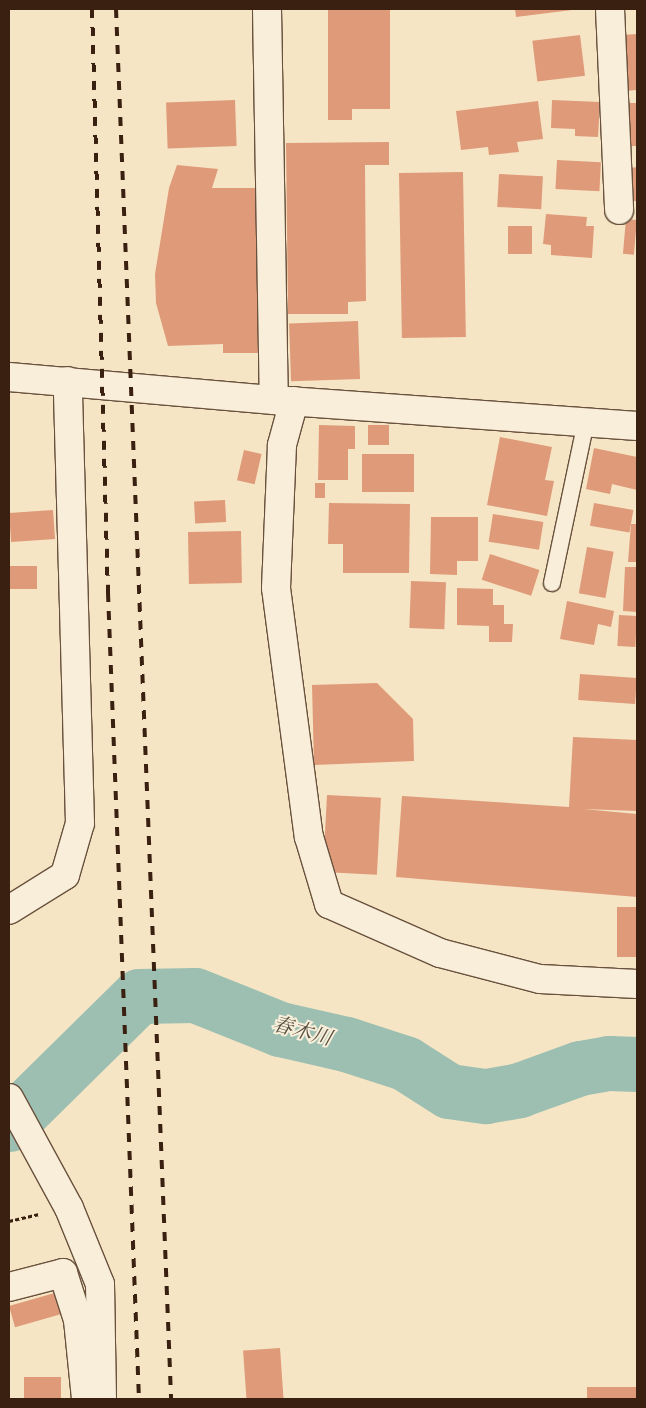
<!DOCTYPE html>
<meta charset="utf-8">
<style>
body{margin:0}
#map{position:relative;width:646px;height:1408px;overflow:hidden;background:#f5e5c4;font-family:"IM FELL English","Noto Serif JP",serif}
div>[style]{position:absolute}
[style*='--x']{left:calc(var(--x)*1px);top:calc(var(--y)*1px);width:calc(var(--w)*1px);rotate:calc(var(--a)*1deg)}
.river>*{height:55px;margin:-27.5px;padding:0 27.5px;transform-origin:27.5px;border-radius:27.5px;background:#9cbfb2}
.building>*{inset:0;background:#df9a79;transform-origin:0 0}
.path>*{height:3px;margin-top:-1.5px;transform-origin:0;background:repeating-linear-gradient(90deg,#3a2010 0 4px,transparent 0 6.5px)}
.roads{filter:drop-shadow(1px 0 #69513d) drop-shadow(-1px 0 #69513d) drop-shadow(0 1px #69513d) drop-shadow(0 -1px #69513d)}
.lane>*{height:16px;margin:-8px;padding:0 8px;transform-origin:8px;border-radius:8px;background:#f8eed9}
.street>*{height:28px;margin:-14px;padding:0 14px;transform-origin:14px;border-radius:14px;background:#f8eed9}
.rail>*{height:4px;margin-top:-2px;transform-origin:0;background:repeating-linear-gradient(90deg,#3a2010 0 9px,transparent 0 18px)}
span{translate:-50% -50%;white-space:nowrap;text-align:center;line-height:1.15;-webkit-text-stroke:4px #f8eed9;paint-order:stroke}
.water-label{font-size:20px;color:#575041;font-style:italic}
.frame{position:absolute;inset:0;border:10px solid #3a2010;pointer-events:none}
</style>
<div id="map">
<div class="river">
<i style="--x:9;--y:1124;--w:182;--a:-44.6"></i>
<i style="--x:139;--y:996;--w:56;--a:-1"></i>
<i style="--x:195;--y:995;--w:92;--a:21.8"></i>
<i style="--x:280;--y:1029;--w:68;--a:12.8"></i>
<i style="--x:346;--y:1044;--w:62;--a:17.9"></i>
<i style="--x:405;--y:1063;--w:52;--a:32.5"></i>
<i style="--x:449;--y:1091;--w:37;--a:8"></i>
<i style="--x:486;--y:1096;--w:34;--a:-10"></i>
<i style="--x:519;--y:1090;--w:65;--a:-19.8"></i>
<i style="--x:580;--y:1068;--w:29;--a:-10"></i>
<i style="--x:609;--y:1063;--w:28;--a:2"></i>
</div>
<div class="building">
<i style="clip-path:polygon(328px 9px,390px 9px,390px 109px,352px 109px,352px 120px,328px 120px)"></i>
<i style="clip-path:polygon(515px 9px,571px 9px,572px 10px,516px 17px)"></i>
<i style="clip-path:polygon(637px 34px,637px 90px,625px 91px,622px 35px)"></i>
<i style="left:580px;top:35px;width:41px;height:48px;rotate:83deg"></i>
<i style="left:235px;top:100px;width:46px;height:69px;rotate:88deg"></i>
<i style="clip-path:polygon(552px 100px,600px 102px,598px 137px,575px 136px,575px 129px,551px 128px)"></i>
<i style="clip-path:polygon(538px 101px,543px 139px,517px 142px,519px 152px,489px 155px,488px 147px,461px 150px,456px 111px)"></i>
<i style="left:629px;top:103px;width:8px;height:43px"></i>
<i style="clip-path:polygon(389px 142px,389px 165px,365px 165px,366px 301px,348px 302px,348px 314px,288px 314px,286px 143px)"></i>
<i style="left:557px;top:160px;width:44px;height:29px;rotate:3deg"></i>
<i style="clip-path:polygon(177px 165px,218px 169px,212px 188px,257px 188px,258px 353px,223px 353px,223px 344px,168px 346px,156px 303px,155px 274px,169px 188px)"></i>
<i style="clip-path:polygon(637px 167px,637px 201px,633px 201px,631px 168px)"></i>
<i style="left:463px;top:172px;width:165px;height:64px;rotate:89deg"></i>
<i style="left:499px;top:174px;width:44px;height:33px;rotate:3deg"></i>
<i style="clip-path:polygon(546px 214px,587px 217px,586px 226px,594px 226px,592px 258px,551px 255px,551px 245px,543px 244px)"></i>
<i style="left:626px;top:219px;width:11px;height:35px;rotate:5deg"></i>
<i style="left:508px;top:226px;width:24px;height:28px"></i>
<i style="left:358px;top:321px;width:58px;height:69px;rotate:88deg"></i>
<i style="clip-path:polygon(319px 425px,355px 426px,355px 449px,348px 449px,348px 480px,318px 480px)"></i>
<i style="left:368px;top:425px;width:21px;height:20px"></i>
<i style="clip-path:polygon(500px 437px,552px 447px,545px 480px,554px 481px,547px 516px,487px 505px)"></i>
<i style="clip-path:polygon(594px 448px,637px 457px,637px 490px,612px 484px,610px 494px,586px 489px)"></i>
<i style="left:244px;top:450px;width:18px;height:31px;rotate:13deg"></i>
<i style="left:362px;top:454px;width:52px;height:38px"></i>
<i style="left:315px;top:483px;width:10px;height:15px"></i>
<i style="left:225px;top:500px;width:22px;height:31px;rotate:87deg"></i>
<i style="clip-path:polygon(329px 503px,410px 504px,409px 573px,343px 573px,343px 544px,328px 544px)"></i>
<i style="left:594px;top:503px;width:40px;height:23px;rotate:10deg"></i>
<i style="left:53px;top:510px;width:29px;height:44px;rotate:86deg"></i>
<i style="left:493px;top:514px;width:51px;height:28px;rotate:9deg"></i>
<i style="clip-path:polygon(431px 517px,478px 517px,478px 561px,457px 561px,457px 575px,430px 574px)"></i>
<i style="clip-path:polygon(631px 524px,637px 524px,637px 562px,628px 562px)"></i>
<i style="left:241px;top:531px;width:52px;height:53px;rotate:89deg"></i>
<i style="left:587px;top:547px;width:27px;height:47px;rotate:10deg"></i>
<i style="left:490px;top:554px;width:52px;height:27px;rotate:18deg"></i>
<i style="left:37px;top:566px;width:23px;height:28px;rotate:90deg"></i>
<i style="clip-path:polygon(625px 567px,637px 567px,637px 612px,623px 611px)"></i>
<i style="left:411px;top:581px;width:35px;height:47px;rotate:2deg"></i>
<i style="clip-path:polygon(457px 588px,493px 589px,493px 605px,504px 605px,504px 624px,513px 624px,512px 642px,489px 642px,489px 626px,457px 625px)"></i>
<i style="clip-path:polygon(567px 601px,614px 611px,611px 627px,598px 624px,594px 645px,560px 639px)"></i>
<i style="left:619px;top:615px;width:18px;height:31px;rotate:3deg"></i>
<i style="left:580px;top:674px;width:57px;height:26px;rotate:4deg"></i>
<i style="clip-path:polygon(377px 683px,413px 719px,414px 761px,314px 765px,312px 685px)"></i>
<i style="clip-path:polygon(573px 737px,637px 740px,637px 811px,583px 809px,637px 814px,637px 897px,396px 877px,402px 796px,569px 807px)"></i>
<i style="left:327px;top:795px;width:54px;height:77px;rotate:3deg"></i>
<i style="left:637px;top:907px;width:50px;height:20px;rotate:90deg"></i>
<i style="left:58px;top:1292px;width:22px;height:51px;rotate:74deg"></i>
<i style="left:280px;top:1348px;width:51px;height:37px;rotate:86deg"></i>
<i style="left:61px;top:1377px;width:22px;height:37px;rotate:90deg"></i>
<i style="left:637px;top:1387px;width:12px;height:50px;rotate:90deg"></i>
</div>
<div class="path">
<i style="--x:9;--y:1221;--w:31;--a:-13"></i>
</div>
<div class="roads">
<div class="lane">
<i style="--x:552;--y:583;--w:165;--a:-78.1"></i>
</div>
<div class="street">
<i style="--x:267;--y:9;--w:391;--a:89"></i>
<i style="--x:610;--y:9;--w:201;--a:87.4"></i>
<i style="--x:9;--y:377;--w:266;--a:5"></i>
<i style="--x:274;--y:400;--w:364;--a:4.1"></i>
<i style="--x:294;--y:401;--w:46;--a:105.3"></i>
<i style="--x:282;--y:445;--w:143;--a:92.4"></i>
<i style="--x:276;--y:588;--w:251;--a:82.5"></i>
<i style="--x:309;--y:837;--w:70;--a:73.4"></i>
<i style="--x:329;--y:904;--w:121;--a:23.8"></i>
<i style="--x:440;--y:953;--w:103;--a:14.6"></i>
<i style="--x:540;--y:979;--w:97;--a:3"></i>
<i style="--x:9;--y:910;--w:66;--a:-32"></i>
<i style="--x:65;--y:875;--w:54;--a:-73.9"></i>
<i style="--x:80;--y:823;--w:442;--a:-91.6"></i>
<i style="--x:9;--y:1098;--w:125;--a:61.4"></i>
<i style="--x:69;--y:1208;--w:82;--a:67.8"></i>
<i style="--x:100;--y:1284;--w:115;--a:89"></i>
<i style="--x:9;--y:1287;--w:56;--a:-14.5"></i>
<i style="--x:63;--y:1273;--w:49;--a:72.3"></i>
<i style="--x:78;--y:1320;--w:79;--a:84.2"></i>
</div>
</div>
<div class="rail">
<i style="--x:92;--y:9;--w:584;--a:88.43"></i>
<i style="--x:108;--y:593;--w:807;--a:87.8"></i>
<i style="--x:116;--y:9;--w:1391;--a:87.73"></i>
</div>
<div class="water-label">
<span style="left:302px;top:1032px;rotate:15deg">春木川</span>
</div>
<div class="frame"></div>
</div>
